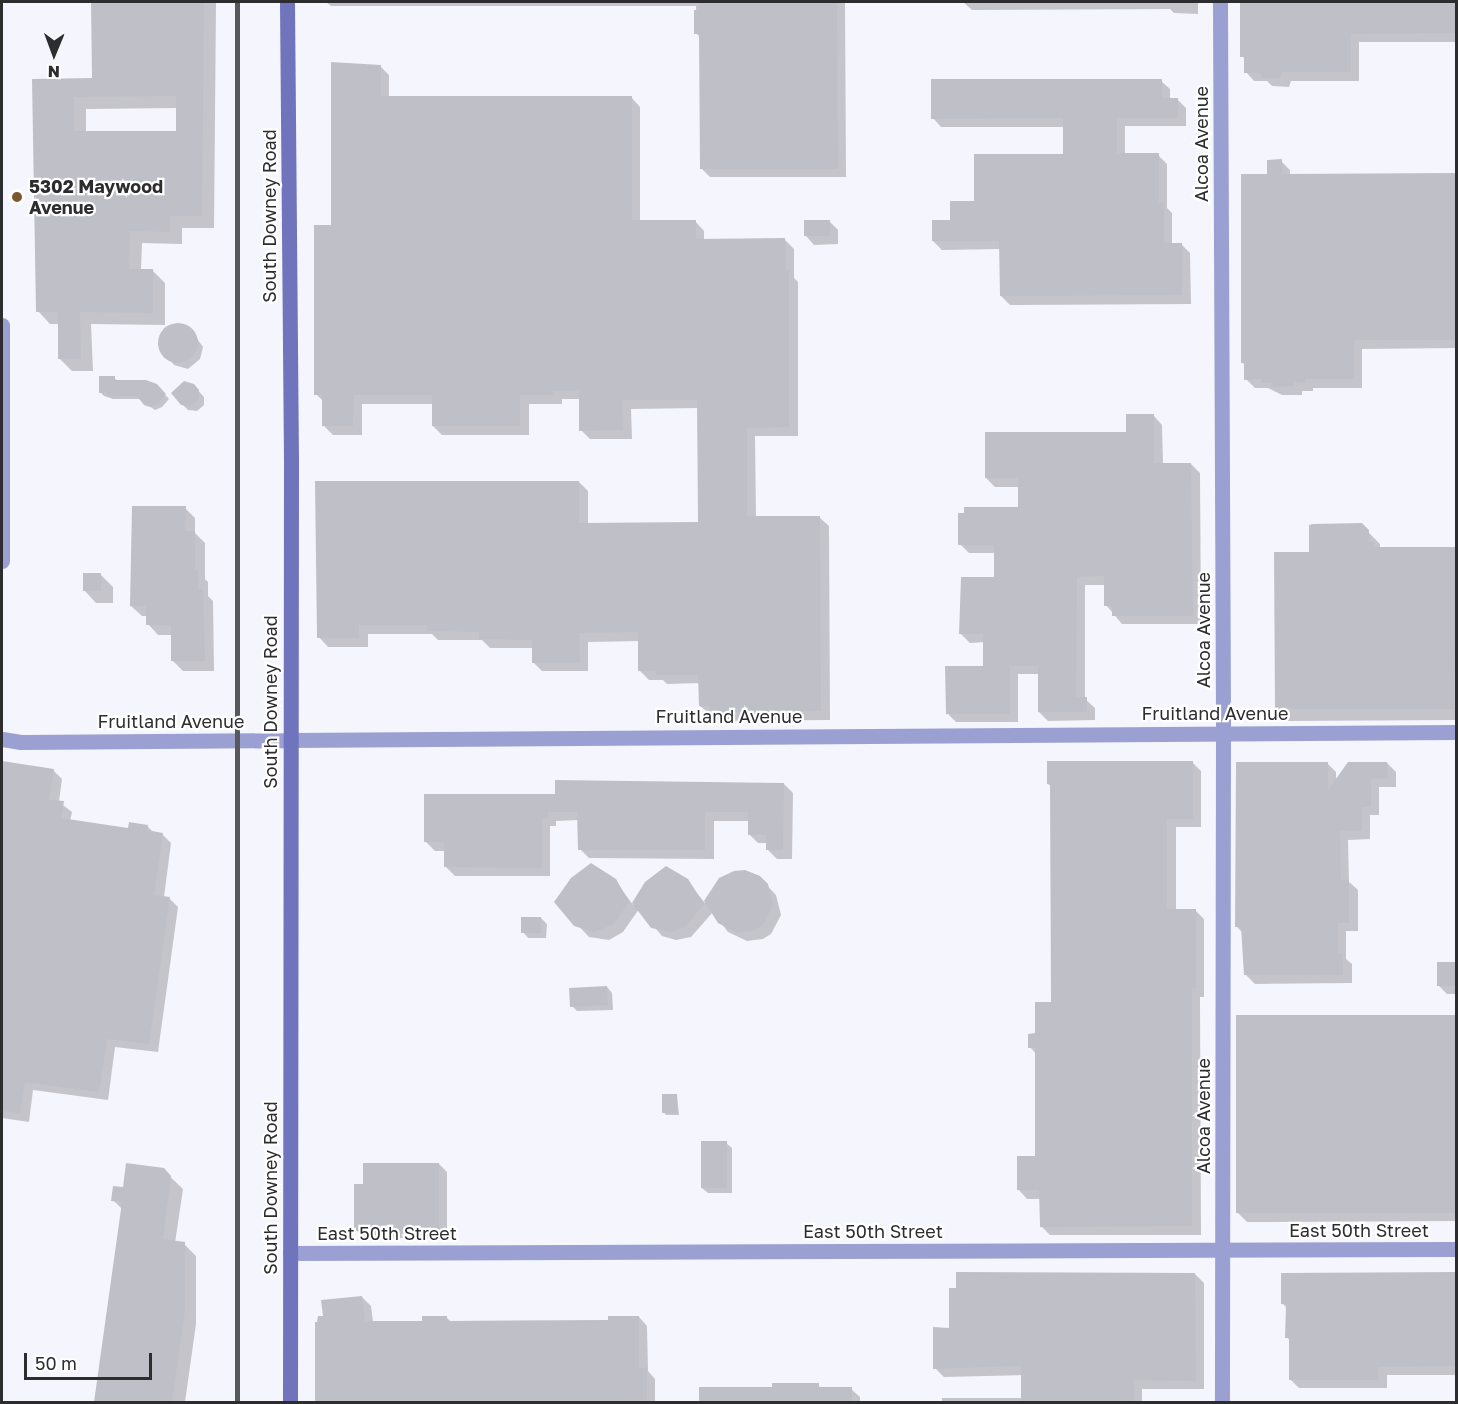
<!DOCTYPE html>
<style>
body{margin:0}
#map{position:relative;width:1458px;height:1404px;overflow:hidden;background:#f5f6fd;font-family:"Golos Text",sans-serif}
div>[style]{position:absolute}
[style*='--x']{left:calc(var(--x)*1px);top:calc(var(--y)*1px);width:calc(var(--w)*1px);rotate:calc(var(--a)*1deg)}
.shadow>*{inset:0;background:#0003}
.building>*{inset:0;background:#bfc0c7;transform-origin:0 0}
.round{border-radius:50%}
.minor>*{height:15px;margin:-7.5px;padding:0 7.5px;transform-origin:7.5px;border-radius:7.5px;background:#9aa0d1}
.tertiary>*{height:15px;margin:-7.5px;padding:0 7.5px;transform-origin:7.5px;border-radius:7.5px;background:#9aa0d1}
.secondary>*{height:15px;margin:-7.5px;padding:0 7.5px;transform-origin:7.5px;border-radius:7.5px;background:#6f74bc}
.rail>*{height:4.5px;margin:-2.25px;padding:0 2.25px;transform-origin:2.25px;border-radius:2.25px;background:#57585c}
.dots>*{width:16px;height:16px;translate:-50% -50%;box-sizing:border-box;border:3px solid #fff;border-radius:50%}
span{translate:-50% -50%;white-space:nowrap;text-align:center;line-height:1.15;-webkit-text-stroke:4.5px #fff;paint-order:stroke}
.street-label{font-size:18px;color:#2d2d30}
.poi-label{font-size:18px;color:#2d2d30;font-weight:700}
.left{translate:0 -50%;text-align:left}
.frame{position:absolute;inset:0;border:3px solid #2d2d30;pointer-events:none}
.north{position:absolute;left:24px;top:24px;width:60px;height:60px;-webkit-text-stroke:4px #fff;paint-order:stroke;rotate:181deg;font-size:16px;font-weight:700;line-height:24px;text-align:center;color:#2d2d30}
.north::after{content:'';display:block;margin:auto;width:21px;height:27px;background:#2d2d30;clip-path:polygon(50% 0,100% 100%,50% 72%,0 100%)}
.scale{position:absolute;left:24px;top:1353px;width:128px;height:27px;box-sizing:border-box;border:3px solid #2d2d30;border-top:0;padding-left:8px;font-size:18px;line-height:21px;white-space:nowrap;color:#2d2d30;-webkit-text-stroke:4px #fff;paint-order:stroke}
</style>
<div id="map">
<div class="shadow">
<i style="clip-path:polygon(evenodd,93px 2px,216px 2px,214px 228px,182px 228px,182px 244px,142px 243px,141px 270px,152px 270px,165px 283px,165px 325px,91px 324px,93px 371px,72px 371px,60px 359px,60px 324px,50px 324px,38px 311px,33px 80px,93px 80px,93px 2px,178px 108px,178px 133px,86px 133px,86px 109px,178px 108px)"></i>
<i style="clip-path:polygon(326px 2px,845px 2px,846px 177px,710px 177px,701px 168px,701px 38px,696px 33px,696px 6px,331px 6px)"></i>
<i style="clip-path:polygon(963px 2px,1198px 2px,1198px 14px,1174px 13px,1170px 9px,972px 10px)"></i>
<i style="clip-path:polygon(1242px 2px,1456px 2px,1456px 42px,1359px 42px,1359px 81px,1291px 81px,1289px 87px,1272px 86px,1267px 81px,1254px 81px,1246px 72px,1246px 60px,1242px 56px)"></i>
<i style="clip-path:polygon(380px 66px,389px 75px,389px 97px,631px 97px,640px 107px,640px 222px,695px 221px,704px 231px,704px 240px,785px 240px,794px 249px,794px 278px,798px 282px,798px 436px,755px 436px,756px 517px,819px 517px,829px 526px,830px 720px,719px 721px,700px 706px,700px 683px,667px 684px,663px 680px,649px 680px,639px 670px,639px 641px,588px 642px,588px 671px,542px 671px,533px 662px,533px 648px,490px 648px,482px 640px,438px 640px,432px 634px,368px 634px,368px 647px,328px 647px,319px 637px,579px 482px,588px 491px,588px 525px,699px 524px,699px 408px,631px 409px,632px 439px,590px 439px,581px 430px,580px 399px,562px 399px,562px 404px,529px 404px,529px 435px,442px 435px,433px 426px,433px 404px,362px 404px,362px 435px,333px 435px,324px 426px,324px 402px,316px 394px,332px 226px)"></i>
<i style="clip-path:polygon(1161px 81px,1170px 89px,1170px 99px,1177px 99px,1186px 108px,1186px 126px,1125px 126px,1125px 155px,1158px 155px,1167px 164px,1167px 208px,1172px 213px,1172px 244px,1181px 244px,1190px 253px,1191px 304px,1010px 305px,1001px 296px,1001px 249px,942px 250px,933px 241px,951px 221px,975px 203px,1064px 156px,1064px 127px,941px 127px,933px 118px)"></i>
<i style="clip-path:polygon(1281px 161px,1290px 170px,1290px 175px,1456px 175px,1456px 348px,1362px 349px,1362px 388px,1313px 388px,1313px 391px,1302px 391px,1302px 395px,1282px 395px,1268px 388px,1255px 388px,1246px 379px,1246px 366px,1243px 363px,1268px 175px)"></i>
<i style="clip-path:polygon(829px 221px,838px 230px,838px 244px,814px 245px,806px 236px)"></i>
<i style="clip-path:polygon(175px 324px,190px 329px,203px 347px,200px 359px,188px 369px,174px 365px,159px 345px,164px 328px)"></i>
<i style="clip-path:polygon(114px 378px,118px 381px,156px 385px,169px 399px,162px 407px,155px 410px,139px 399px,113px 399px,104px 396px,100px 392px)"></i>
<i style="clip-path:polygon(193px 385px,204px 397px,204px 405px,197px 411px,188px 410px,182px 404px)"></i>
<i style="clip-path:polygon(1154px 416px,1162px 425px,1163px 464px,1191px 464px,1200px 473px,1201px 624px,1122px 624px,1106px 605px,1106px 585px,1085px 585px,1085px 699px,1095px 708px,1095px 720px,1048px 721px,1039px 712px,1039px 674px,1018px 674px,1018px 722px,956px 722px,947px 713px,985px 668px,985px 642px,970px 643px,961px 634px,996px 578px,996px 553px,969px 553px,960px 544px,1020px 508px,1020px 487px,995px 487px,986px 478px,1128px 434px)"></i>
<i style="clip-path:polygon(185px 508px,195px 518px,195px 533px,205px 543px,205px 579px,208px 582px,208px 596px,213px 601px,214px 671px,183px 671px,173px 661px,173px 635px,158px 635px,148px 624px,148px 616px,142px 616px,131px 606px)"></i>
<i style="clip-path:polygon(1361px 525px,1380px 544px,1380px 548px,1456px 548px,1456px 720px,1288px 721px,1276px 708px)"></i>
<i style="clip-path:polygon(101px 575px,113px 587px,113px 603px,96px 603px,84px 590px)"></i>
<i style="clip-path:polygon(1192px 762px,1201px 771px,1201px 827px,1176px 827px,1176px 910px,1195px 910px,1204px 919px,1204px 997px,1200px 997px,1201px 1235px,1050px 1235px,1041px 1226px,1041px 1199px,1027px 1199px,1019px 1190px,1036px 1158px,1036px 1054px,1030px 1047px,1052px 1004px,1052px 787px,1048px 784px)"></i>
<i style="clip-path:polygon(2px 763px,53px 770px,62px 779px,59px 802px,72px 812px,70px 821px,130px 829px,147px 826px,154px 833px,162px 834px,171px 843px,164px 897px,169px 898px,178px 907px,158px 1052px,115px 1047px,108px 1100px,33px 1090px,29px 1122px,2px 1118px)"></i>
<i style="clip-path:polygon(1327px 763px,1336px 772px,1336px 781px,1387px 763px,1396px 772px,1396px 787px,1379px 787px,1379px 815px,1370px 815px,1370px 839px,1348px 840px,1349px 882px,1358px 890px,1358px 931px,1346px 931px,1346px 959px,1352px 964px,1352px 983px,1255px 984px,1246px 975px,1243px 933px,1237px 927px)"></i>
<i style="clip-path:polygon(784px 784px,793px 793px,792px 859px,777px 859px,768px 850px,768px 843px,758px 843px,749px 834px,749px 821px,714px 821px,714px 859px,589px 858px,580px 849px,579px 820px,556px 821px,556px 826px,550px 826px,550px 876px,455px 876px,446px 867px,446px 851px,435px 851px,426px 842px,557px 795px)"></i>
<i style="clip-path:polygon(759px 877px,776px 895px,781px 915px,771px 934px,763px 939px,747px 941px,728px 932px,713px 912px,691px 937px,676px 940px,662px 936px,639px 909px,623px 932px,609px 940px,589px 937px,556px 902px,615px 880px,633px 905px,646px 883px,687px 881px,705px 903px,720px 879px)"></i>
<i style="clip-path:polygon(541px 918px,547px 924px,546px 938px,528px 938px,523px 932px)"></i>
<i style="clip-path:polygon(1439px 963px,1456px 964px,1456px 994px,1447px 994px,1438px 985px)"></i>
<i style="clip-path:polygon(607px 987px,612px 993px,613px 1010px,577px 1011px,571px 1005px)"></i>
<i style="clip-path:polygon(1238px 1016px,1456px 1016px,1456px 1221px,1247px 1222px,1238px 1213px)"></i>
<i style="clip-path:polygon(677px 1095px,679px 1115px,666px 1115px,664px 1112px)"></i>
<i style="clip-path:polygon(726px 1143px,732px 1148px,732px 1193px,708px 1193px,702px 1188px)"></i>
<i style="clip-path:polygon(439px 1164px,447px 1172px,447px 1238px,364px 1238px,356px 1230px,364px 1185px)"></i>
<i style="clip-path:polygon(163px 1170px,183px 1189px,175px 1243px,184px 1244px,196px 1256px,196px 1324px,185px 1402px,95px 1402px,122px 1209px,113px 1200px,124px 1189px)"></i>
<i style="clip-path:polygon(1195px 1274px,1204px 1283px,1204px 1389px,1142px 1389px,1142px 1402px,942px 1402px,942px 1398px,1023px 1398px,1023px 1375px,944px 1377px,935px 1368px,950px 1329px)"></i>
<i style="clip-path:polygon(1283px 1275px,1456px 1275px,1456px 1375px,1387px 1375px,1387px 1388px,1299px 1388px,1290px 1379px,1290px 1341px,1287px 1337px,1287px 1308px,1283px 1304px)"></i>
<i style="clip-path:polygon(362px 1297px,371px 1306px,373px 1322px,424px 1322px,447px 1318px,451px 1322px,610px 1322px,639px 1317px,647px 1326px,648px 1371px,655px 1379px,655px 1402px,317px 1402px,317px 1323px)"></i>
<i style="clip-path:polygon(818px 1385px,822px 1389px,851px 1389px,860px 1397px,860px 1402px,700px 1402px,700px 1389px,774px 1389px)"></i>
</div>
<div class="building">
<i style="clip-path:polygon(evenodd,91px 2px,204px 2px,202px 216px,170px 216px,170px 232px,130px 231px,129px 269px,153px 269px,153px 313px,80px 312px,81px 359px,58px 359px,58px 312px,36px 312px,32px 79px,92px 78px,91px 2px,176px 96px,176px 131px,74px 131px,74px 97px,176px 96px)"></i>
<i style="clip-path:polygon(699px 2px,837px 2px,838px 169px,700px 169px,699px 34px,694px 34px,694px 10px,699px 10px)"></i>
<i style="clip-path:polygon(1240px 2px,1456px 2px,1456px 33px,1351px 34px,1351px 72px,1282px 72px,1280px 78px,1262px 78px,1260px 73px,1244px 73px,1244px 57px,1240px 57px)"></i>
<i style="clip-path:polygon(331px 62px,381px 65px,381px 96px,632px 96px,632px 220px,696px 220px,696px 239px,785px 238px,786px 271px,789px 271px,789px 427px,747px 428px,747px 516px,820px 516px,821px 711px,709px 712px,709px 706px,699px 706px,698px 675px,656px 675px,656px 671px,638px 671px,638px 632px,579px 633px,580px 663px,532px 663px,532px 640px,479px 639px,479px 632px,427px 631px,427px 625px,359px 625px,359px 638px,317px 638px,315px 481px,579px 481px,579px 523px,698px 522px,697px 400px,622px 400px,623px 430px,579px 431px,579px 391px,553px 391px,553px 395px,520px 395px,520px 426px,432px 426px,432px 395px,354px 395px,353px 426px,322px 426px,322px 395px,314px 395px,314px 225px,331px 225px)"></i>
<i style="clip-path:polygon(931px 79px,1162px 79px,1162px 98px,1178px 98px,1178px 118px,1117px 118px,1117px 153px,1159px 153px,1159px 203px,1164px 203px,1164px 243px,1182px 243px,1182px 295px,1000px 296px,999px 241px,932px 241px,932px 220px,950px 220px,950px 201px,974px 201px,974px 154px,1063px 154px,1063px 118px,931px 119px)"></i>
<i style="clip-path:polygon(1282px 159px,1282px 174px,1456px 173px,1456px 340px,1354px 340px,1354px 379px,1305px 379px,1305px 383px,1294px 382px,1294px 386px,1271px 387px,1272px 383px,1261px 382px,1261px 379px,1244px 380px,1244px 363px,1241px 363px,1241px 174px,1267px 174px,1267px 160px)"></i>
<i style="left:804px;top:220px;width:26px;height:16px"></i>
<i class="round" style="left:158px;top:323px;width:40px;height:40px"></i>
<i style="clip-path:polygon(99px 376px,115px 376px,115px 380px,146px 380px,157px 384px,166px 394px,158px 404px,150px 407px,144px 405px,137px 396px,107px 396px,107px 393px,99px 393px)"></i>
<i style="clip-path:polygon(184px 381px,194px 384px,199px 390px,199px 399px,191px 406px,181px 405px,171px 393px)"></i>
<i style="clip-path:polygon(1126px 414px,1154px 414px,1154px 463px,1191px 463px,1193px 616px,1112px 616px,1112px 606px,1104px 606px,1104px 576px,1077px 577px,1076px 697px,1087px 697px,1087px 712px,1038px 712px,1038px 666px,1010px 666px,1010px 714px,946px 714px,945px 666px,983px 666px,983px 634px,959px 634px,961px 577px,994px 577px,994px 545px,958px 545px,958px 513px,964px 513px,964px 507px,1018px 507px,1018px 478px,985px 478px,985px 432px,1126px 432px)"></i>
<i style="clip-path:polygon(132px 506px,186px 506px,185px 531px,195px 531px,195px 570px,198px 570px,198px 589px,203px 589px,205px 661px,171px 661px,171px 625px,146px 625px,146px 606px,130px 606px)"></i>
<i style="clip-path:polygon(1362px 523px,1369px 530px,1369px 542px,1374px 542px,1374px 547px,1456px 547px,1454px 709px,1275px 709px,1274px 552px,1309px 552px,1309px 525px,1313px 524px)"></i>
<i style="left:83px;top:573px;width:18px;height:18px"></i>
<i style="clip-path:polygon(2px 761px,54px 769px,49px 800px,64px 801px,61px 818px,128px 828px,129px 822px,148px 825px,147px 830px,163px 833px,154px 895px,170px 897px,149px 1044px,107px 1039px,99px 1092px,25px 1082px,20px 1113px,2px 1111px)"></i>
<i style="clip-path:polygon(1047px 761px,1193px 761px,1193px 819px,1167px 819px,1167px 909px,1196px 909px,1196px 988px,1192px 988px,1192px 1226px,1040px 1227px,1039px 1190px,1017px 1190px,1017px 1156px,1035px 1156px,1035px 1048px,1028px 1048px,1028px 1034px,1035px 1033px,1035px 1002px,1051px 1002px,1050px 784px,1047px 784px)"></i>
<i style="clip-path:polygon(1236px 762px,1328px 762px,1328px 790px,1348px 762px,1387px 762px,1388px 778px,1371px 779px,1371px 807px,1362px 807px,1362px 831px,1340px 831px,1341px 880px,1349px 880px,1349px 923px,1338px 923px,1338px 954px,1343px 954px,1343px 975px,1244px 975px,1241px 927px,1235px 927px)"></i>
<i style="clip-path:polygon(555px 780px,784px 783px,783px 850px,766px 850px,766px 835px,748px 835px,748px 812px,705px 812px,705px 850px,578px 850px,577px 812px,548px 812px,548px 818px,542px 818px,542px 868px,444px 867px,444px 842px,424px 842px,424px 794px,555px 794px)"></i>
<i style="clip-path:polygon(591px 863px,616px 879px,629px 902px,614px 924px,594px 932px,574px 926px,554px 902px,571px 878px)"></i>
<i style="clip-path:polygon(666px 866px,688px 879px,704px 904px,686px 926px,671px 932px,651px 928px,632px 903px,645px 882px)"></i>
<i style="clip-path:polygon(745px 870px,760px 876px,768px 884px,773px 905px,763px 925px,753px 931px,737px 933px,718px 923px,704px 901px,719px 878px,734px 871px)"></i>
<i style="left:521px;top:917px;width:20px;height:16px"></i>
<i style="left:1437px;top:962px;width:19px;height:24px"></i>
<i style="left:607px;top:986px;width:19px;height:38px;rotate:87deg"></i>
<i style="left:1236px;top:1015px;width:220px;height:198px"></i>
<i style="left:662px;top:1094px;width:15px;height:19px"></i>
<i style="left:701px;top:1141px;width:26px;height:47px"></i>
<i style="clip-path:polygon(126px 1163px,164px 1168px,171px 1176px,163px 1239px,185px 1242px,185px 1311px,172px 1402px,94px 1402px,122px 1202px,111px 1201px,113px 1186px,123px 1187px)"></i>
<i style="clip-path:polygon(363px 1163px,439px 1163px,439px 1231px,354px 1231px,354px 1184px,363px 1184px)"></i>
<i style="clip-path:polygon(956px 1272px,1195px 1273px,1196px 1381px,1134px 1380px,1134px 1402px,1021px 1402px,1021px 1366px,933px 1369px,933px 1327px,949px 1328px,949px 1288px,956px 1288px)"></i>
<i style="clip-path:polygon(1456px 1272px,1456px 1366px,1378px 1367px,1378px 1380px,1289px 1380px,1289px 1338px,1285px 1338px,1286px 1304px,1281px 1304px,1281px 1273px)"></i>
<i style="clip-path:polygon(362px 1296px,365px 1321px,422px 1321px,422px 1316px,447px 1316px,447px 1321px,608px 1320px,608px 1316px,639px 1316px,639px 1368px,647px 1368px,647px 1402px,315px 1402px,315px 1322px,317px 1322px,318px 1316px,323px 1316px,321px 1300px)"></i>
<i style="clip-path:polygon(772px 1383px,819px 1383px,819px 1387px,852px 1387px,852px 1402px,699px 1402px,699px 1387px,772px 1387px)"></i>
</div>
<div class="minor">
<i style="--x:1220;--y:2;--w:730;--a:89.76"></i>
<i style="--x:1223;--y:732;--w:670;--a:90.09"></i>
<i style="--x:290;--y:1253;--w:1166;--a:-0.2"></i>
</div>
<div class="tertiary">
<i style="--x:2;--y:325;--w:236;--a:90"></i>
<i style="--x:2;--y:739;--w:19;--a:9"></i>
<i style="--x:21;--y:742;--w:268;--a:-0.4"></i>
<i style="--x:289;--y:740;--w:1167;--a:-0.39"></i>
</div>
<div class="secondary">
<i style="--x:287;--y:2;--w:460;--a:89.5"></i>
<i style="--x:291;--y:462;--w:940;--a:90.06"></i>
</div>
<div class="rail">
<i style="--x:237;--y:1402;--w:1400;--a:-90"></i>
</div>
<div class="dots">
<i style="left:17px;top:197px;background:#79572f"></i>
</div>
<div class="street-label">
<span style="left:1201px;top:144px;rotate:-90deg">Alcoa Avenue</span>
<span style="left:269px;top:216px;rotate:-90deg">South Downey Road</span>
<span style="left:1203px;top:630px;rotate:-90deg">Alcoa Avenue</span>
<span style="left:270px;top:702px;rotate:-90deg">South Downey Road</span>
<span style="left:1215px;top:713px">Fruitland Avenue</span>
<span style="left:729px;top:716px">Fruitland Avenue</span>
<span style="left:171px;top:721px">Fruitland Avenue</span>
<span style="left:1203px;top:1116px;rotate:-90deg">Alcoa Avenue</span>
<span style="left:270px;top:1188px;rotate:-90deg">South Downey Road</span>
<span style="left:1359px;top:1230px">East 50th Street</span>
<span style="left:873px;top:1231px">East 50th Street</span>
<span style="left:387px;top:1233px">East 50th Street</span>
</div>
<div class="poi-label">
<span class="left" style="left:29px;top:197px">5302 Maywood<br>Avenue</span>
</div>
<div class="frame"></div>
<div class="north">N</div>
<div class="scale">50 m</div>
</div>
